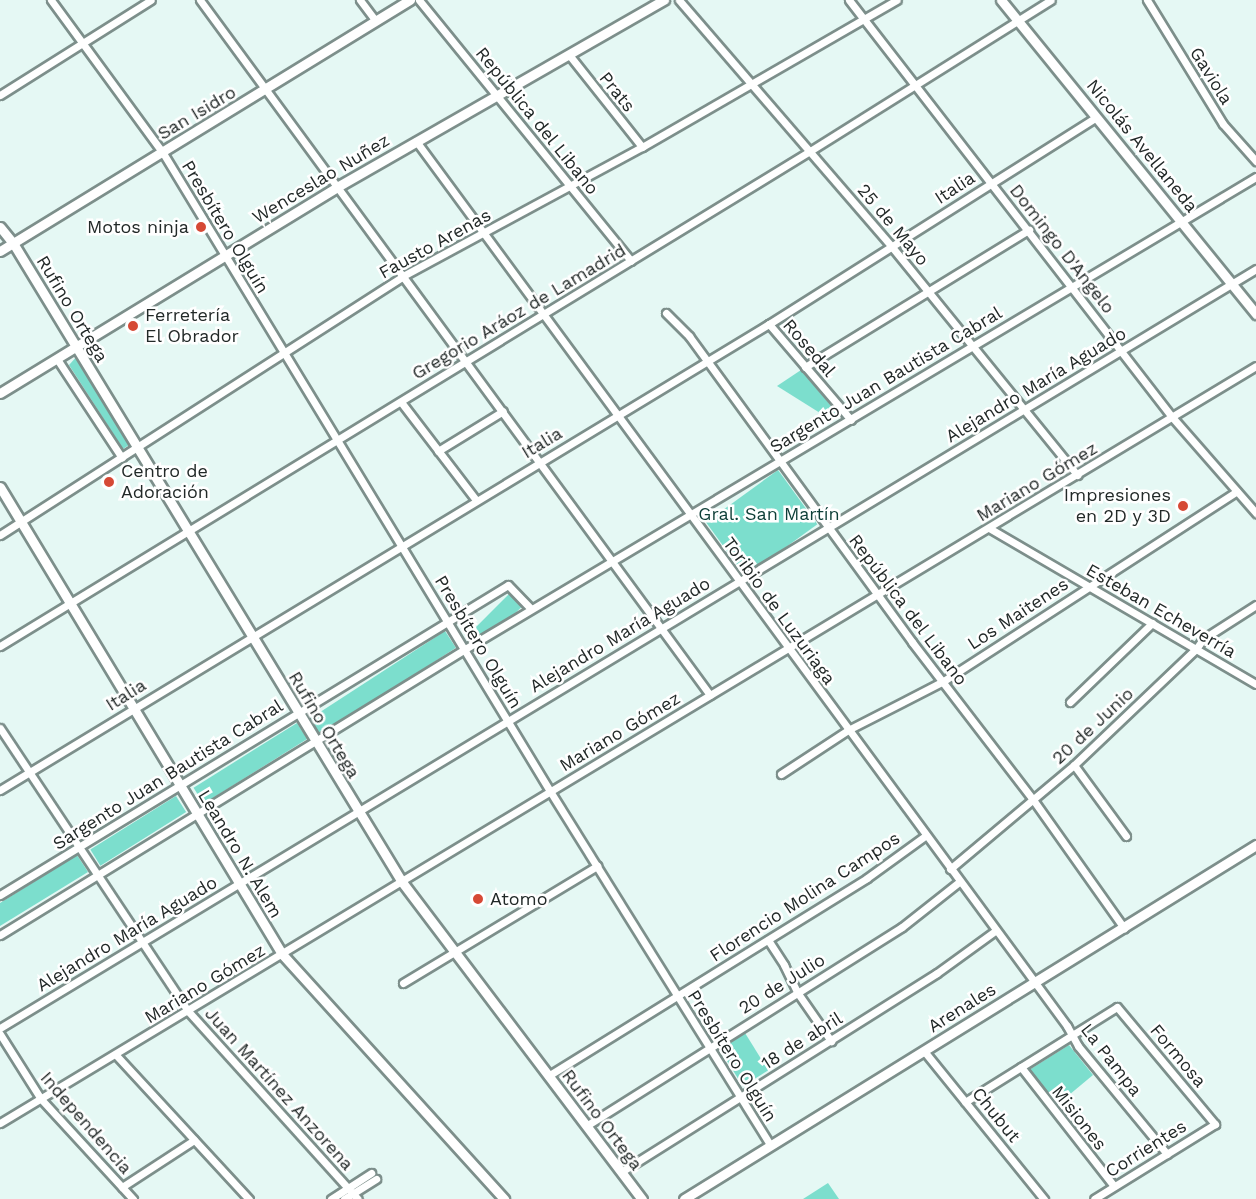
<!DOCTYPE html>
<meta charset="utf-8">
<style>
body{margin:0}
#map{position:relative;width:1256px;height:1199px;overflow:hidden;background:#e5f8f4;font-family:"Work Sans",sans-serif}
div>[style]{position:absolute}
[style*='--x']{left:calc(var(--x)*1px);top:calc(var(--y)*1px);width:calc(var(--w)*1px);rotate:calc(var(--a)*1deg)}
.green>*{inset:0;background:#7cdecd;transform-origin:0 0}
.roads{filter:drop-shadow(2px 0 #7d8f8b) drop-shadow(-2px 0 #7d8f8b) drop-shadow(0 2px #7d8f8b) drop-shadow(0 -2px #7d8f8b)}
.street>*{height:7px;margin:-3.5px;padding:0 3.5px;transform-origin:3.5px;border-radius:3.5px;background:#fff}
.secondary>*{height:9px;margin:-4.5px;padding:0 4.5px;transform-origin:4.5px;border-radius:4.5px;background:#fff}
.dots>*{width:16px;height:16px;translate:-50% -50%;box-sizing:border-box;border:3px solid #fff;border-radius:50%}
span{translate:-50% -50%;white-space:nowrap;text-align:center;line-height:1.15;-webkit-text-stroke:5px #fff;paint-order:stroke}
.street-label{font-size:18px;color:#222928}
.poi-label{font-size:18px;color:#222928}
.right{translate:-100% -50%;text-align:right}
.left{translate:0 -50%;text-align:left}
.park-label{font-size:18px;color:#0d3e37}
</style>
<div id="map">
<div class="green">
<i style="clip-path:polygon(79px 354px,132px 443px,123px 449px,69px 365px)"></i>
<i style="clip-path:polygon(801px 370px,837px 413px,837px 414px,828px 418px,777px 386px)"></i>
<i style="left:778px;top:470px;width:67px;height:89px;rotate:54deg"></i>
<i style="left:509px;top:594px;width:18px;height:60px;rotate:45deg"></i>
<i style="left:445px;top:631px;width:20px;height:163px;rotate:57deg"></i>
<i style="left:297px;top:723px;width:19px;height:122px;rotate:58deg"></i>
<i style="left:176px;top:796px;width:19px;height:101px;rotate:58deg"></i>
<i style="clip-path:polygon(77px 855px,88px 872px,0 926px,0 903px)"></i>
<i style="left:745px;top:1033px;width:44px;height:30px;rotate:58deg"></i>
<i style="clip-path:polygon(1069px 1045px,1093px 1075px,1057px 1105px,1029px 1070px)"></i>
<i style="clip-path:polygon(828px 1183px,839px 1199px,803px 1199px)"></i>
</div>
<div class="roads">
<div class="street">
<i style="--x:51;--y:0;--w:190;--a:53.8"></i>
<i style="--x:163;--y:153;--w:746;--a:58.76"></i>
<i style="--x:550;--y:791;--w:417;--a:58.1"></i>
<i style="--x:200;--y:0;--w:862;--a:53.73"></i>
<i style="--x:360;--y:0;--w:26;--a:53"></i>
<i style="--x:419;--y:0;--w:336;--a:50.9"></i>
<i style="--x:679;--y:0;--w:326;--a:49.2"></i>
<i style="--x:892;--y:247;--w:294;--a:50.9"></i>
<i style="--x:849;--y:0;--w:527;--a:52.24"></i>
<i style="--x:1172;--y:417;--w:128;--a:48.8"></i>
<i style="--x:1147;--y:0;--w:145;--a:58.5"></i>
<i style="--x:1223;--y:124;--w:50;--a:48.3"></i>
<i style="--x:570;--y:56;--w:116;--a:51.6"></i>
<i style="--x:0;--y:95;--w:178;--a:-32.2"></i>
<i style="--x:416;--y:141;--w:1099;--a:53.66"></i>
<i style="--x:1067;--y:1026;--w:23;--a:61"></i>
<i style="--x:1078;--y:1046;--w:140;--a:50.5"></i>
<i style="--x:666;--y:313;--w:33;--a:45"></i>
<i style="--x:689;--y:336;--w:379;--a:53.9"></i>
<i style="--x:912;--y:642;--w:200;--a:52.5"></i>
<i style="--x:1034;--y:801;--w:156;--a:54.7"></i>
<i style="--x:769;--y:324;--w:126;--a:49.5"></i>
<i style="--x:57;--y:359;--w:118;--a:56.7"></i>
<i style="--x:805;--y:367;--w:263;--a:-31.5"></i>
<i style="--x:401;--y:402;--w:123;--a:52.6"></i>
<i style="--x:438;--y:451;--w:76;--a:-31.6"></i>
<i style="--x:989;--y:528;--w:309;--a:30.3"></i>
<i style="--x:0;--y:535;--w:479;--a:-32.7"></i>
<i style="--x:403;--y:276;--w:272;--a:-28.4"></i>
<i style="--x:642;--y:147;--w:294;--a:-30"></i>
<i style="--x:0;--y:646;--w:949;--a:-31.43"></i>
<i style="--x:810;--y:151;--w:284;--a:-32.1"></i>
<i style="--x:1070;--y:702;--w:114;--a:-43.9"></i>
<i style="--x:0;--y:728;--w:340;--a:56.4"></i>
<i style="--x:188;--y:1011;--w:253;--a:47.9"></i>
<i style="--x:1074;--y:765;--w:88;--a:53.8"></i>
<i style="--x:781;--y:774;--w:80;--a:-33.3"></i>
<i style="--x:848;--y:730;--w:106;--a:-27.1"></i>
<i style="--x:942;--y:682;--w:351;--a:-32.9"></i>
<i style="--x:0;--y:790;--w:899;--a:-31.22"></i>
<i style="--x:769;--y:324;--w:387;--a:-32.3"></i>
<i style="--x:950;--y:869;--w:162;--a:-40"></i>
<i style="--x:1074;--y:765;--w:168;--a:-43.6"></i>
<i style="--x:1196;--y:649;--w:12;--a:-55"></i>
<i style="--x:1203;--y:639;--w:63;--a:-32.7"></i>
<i style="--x:0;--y:895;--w:595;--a:-31.39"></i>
<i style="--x:508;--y:585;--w:33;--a:46"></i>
<i style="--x:0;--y:935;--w:546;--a:-31.59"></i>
<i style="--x:465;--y:649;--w:921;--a:-30.83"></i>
<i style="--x:768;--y:940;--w:30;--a:57"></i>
<i style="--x:784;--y:965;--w:30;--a:64"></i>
<i style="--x:797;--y:992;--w:60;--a:55.2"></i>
<i style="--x:403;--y:983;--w:227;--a:-31.1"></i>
<i style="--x:0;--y:1028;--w:1468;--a:-31.14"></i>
<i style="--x:0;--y:1034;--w:77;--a:57.8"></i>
<i style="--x:41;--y:1099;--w:136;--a:47.4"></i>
<i style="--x:924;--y:1051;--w:191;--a:51"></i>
<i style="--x:116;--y:1055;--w:196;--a:47.3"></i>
<i style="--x:1021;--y:1067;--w:151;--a:52"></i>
<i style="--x:548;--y:1076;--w:375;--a:-31.8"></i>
<i style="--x:867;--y:878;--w:72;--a:-35.9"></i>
<i style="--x:965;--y:1102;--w:179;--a:-32"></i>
<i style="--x:1117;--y:1007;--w:153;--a:50.1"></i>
<i style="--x:1215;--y:1124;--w:142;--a:148.2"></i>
<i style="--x:0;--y:1123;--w:1466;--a:-31.08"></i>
<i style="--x:586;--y:1126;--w:373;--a:-32.2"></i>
<i style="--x:902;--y:927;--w:73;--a:-38.3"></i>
<i style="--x:621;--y:1172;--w:373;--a:-32.2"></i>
<i style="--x:937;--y:973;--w:72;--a:-35.9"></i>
<i style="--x:122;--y:1187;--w:86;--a:-33.1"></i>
<i style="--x:331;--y:1199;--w:48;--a:-33"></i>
<i style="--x:344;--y:1199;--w:38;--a:-32"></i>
</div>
<div class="secondary">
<i style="--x:1001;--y:0;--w:405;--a:50.9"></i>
<i style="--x:0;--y:227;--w:21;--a:51"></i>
<i style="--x:13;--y:243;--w:748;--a:58.67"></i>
<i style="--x:402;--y:882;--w:398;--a:52.9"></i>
<i style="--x:0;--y:251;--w:481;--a:-31.5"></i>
<i style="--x:0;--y:393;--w:395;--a:-31.4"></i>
<i style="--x:337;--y:187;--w:377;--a:-29.8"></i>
<i style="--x:0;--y:487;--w:546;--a:58.87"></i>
<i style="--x:282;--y:954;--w:331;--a:47.8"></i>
<i style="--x:684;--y:1199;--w:673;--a:-31.75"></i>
</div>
</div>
<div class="dots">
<i style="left:201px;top:227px;background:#d64935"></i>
<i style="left:133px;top:326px;background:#d64935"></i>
<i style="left:109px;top:482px;background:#d64935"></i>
<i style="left:1183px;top:506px;background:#d64935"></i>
<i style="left:478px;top:899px;background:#d64935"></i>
</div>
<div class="street-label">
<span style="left:1211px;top:76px;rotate:58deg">Gaviola</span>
<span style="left:617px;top:92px;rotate:51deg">Prats</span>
<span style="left:197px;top:113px;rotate:-31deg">San Isidro</span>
<span style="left:537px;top:121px;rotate:51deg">República del Libano</span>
<span style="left:1142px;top:146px;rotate:51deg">Nicolás Avellaneda</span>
<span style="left:321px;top:179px;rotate:-31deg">Wenceslao Nuñez</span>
<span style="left:955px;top:188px;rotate:-33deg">Italia</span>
<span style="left:893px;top:225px;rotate:50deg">25 de Mayo</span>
<span style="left:225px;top:227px;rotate:59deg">Presbítero Olguín</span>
<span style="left:435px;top:244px;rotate:-29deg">Fausto Arenas</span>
<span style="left:1062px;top:249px;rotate:52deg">Domingo D'Angelo</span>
<span style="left:72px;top:309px;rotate:59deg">Rufino Ortega</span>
<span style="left:519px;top:312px;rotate:-31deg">Gregorio Aráoz de Lamadrid</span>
<span style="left:809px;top:348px;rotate:49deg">Rosedal</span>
<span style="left:886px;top:380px;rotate:-31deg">Sargento Juan Bautista Cabral</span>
<span style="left:1036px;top:385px;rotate:-31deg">Alejandro María Aguado</span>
<span style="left:542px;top:443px;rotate:-31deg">Italia</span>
<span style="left:1037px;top:482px;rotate:-31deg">Mariano Gómez</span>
<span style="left:908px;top:610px;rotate:53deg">República del Libano</span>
<span style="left:779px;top:611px;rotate:54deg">Toribio de Luzuriaga</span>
<span style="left:1161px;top:611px;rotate:30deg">Esteban Echeverría</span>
<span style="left:1018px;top:614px;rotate:-33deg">Los Maitenes</span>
<span style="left:620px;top:635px;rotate:-31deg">Alejandro María Aguado</span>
<span style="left:478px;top:642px;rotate:59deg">Presbítero Olguín</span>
<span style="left:126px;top:695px;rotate:-32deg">Italia</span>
<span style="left:324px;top:725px;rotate:59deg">Rufino Ortega</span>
<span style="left:1093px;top:726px;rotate:-43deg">20 de Junio</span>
<span style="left:620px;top:732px;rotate:-31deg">Mariano Gómez</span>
<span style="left:168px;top:775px;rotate:-32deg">Sargento Juan Bautista Cabral</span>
<span style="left:240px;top:854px;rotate:59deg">Leandro N. Alem</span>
<span style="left:805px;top:897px;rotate:-33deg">Florencio Molina Campos</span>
<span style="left:127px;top:934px;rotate:-31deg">Alejandro María Aguado</span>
<span style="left:205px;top:984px;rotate:-31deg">Mariano Gómez</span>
<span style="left:782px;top:984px;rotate:-32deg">20 de Julio</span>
<span style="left:962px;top:1008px;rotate:-32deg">Arenales</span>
<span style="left:802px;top:1041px;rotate:-32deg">18 de abril</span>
<span style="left:732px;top:1056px;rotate:58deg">Presbítero Olguín</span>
<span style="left:1178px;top:1056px;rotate:50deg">Formosa</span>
<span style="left:1111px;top:1060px;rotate:52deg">La Pampa</span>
<span style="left:279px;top:1089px;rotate:48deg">Juan Martínez Anzorena</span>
<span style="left:996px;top:1115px;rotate:51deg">Chubut</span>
<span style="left:1079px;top:1118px;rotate:52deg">Misiones</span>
<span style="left:602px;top:1120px;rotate:53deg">Rufino Ortega</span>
<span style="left:86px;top:1123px;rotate:49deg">Independencia</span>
<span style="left:1146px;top:1149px;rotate:-32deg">Corrientes</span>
</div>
<div class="poi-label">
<span class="right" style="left:189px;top:227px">Motos ninja</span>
<span class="left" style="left:145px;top:326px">Ferretería<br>El Obrador</span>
<span class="left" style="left:121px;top:482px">Centro de<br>Adoración</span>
<span class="right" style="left:1171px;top:506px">Impresiones<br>en 2D y 3D</span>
<span class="left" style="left:490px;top:899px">Atomo</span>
</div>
<div class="park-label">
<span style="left:769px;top:514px">Gral. San Martín</span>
</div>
</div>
